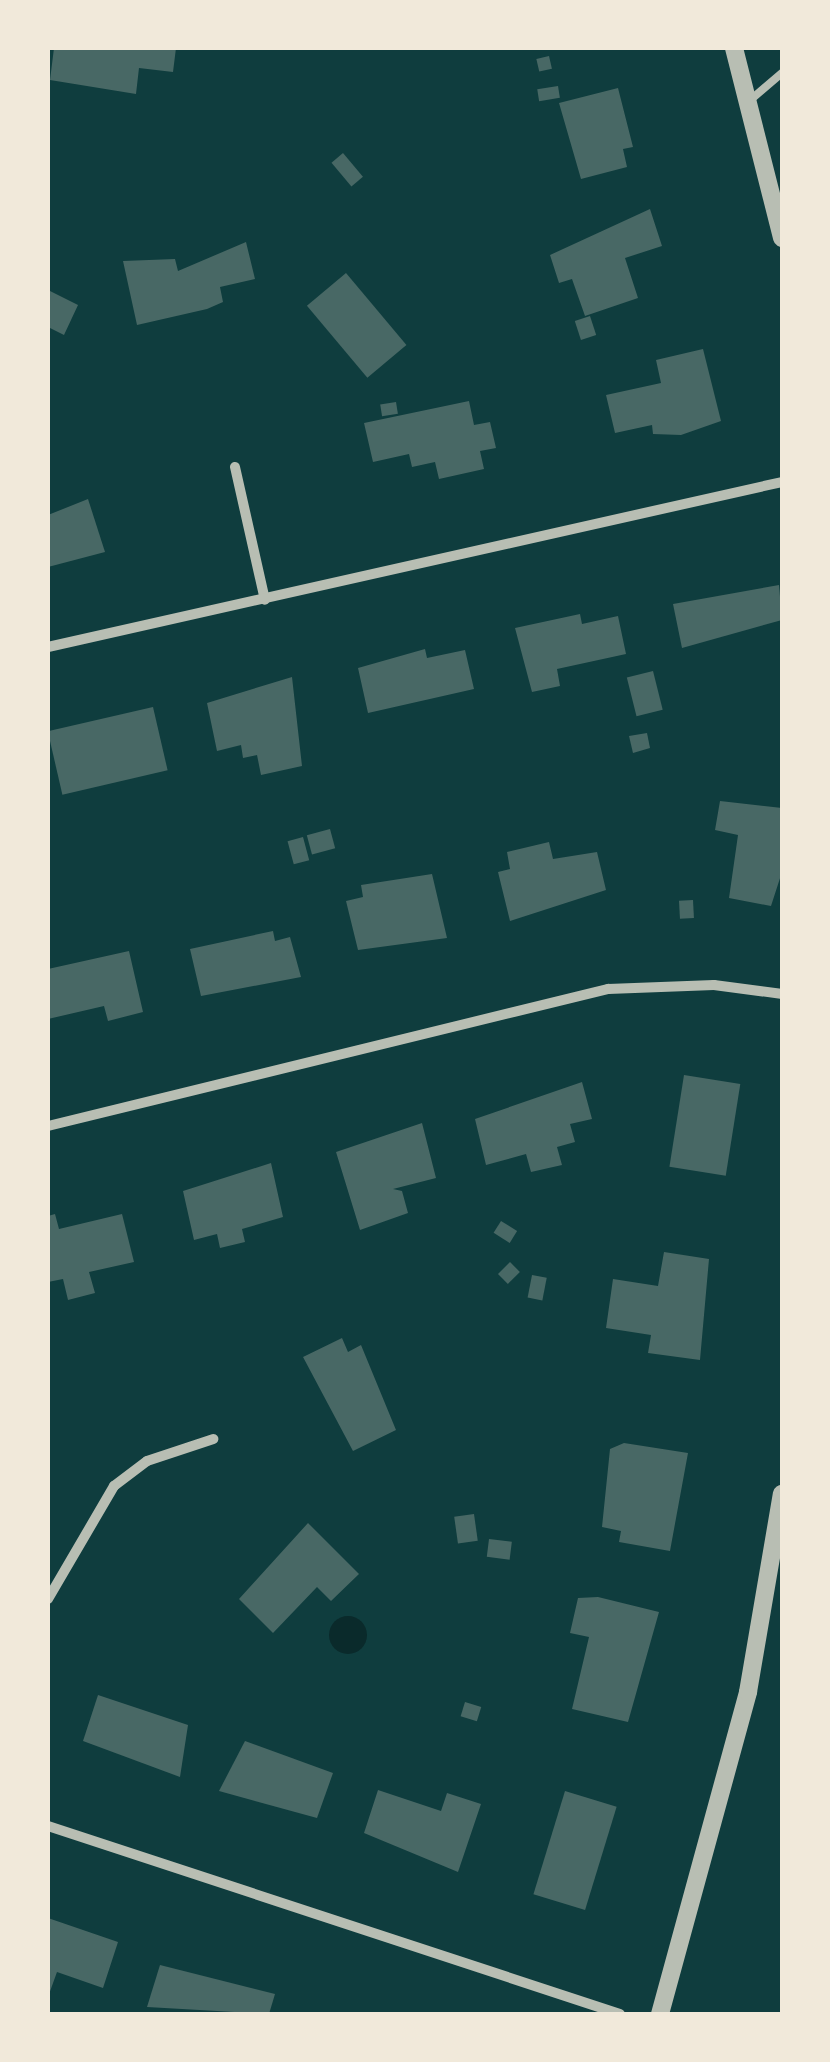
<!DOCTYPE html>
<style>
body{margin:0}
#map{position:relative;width:830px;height:2062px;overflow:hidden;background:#0f3d3e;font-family:Barlow,sans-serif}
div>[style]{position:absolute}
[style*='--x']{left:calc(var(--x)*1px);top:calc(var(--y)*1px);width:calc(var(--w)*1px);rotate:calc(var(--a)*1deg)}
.water>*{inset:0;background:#0a2a2b}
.round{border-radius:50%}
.building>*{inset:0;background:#486865;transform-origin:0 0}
.service>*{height:8px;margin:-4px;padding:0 4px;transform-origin:4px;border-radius:4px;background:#b8beb3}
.minor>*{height:10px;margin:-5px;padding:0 5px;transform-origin:5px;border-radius:5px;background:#b8beb3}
.tertiary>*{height:18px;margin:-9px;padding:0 9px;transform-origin:9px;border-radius:9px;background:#b8beb3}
span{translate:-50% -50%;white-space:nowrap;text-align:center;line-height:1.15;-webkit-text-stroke:9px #f1e9da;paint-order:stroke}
.frame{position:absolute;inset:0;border:50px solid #f1e9da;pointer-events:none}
</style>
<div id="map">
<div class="water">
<i class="round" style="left:329px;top:1616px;width:38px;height:38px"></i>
</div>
<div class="building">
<i style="clip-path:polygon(54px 48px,61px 49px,176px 48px,173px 72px,139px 68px,136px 94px,50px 80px)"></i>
<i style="left:549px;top:56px;width:13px;height:13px;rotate:77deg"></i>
<i style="left:558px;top:86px;width:12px;height:21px;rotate:81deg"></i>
<i style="clip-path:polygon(618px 88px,633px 147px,623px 149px,627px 167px,581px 179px,559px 103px)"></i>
<i style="left:343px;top:153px;width:31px;height:15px;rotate:50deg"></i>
<i style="clip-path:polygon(650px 209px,662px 246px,625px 258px,638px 298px,585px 316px,572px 279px,559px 283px,550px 255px)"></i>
<i style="clip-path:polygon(246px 242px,255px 279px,220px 287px,223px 302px,207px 309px,137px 325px,123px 261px,175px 259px,178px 271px)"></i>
<i style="left:346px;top:273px;width:94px;height:51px;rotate:50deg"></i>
<i style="clip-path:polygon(48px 290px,78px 305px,64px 335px,48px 327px)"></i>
<i style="left:590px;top:316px;width:20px;height:16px;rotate:72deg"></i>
<i style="clip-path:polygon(703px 349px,721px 421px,681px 435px,653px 434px,652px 425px,615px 433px,606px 395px,661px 383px,656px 360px)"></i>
<i style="clip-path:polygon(469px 401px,474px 425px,490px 422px,496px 448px,480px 451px,484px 469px,439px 479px,435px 462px,412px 467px,409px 454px,373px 462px,364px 423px)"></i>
<i style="left:396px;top:402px;width:12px;height:16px;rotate:81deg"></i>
<i style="clip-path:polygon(88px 499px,105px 552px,48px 567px,48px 515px)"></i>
<i style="clip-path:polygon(779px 585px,782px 620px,682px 648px,673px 604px)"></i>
<i style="clip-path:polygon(580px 614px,582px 624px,618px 616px,626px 654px,557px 669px,560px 686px,532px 692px,515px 628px)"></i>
<i style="clip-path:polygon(425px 649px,427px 658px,465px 650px,474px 689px,368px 713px,358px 668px)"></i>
<i style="left:653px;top:671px;width:40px;height:27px;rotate:76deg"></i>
<i style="clip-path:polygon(292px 677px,302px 766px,261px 775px,257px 755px,243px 758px,241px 745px,217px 751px,207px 703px)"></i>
<i style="left:153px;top:707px;width:65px;height:108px;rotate:77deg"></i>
<i style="clip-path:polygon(647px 733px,650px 748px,633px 753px,629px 736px)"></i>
<i style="clip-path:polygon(720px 801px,782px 808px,782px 872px,771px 906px,729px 898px,738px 835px,715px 830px)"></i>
<i style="left:330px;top:829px;width:20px;height:24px;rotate:75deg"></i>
<i style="left:303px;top:837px;width:24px;height:16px;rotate:75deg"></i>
<i style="clip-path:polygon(549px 842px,553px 859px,597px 852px,606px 890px,510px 921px,498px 872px,510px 869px,507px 852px)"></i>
<i style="clip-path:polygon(432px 874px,447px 938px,358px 950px,346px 901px,363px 897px,361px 885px)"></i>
<i style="left:693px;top:900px;width:18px;height:14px;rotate:87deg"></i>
<i style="clip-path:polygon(273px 931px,275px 941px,290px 937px,301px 977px,201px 996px,190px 949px)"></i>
<i style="clip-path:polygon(129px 951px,143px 1012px,108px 1021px,104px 1006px,48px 1019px,48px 969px)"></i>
<i style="left:684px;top:1075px;width:57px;height:93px;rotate:9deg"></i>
<i style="clip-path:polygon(582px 1082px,592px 1119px,570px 1124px,575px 1142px,557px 1147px,562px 1165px,531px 1172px,526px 1154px,486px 1165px,475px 1119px)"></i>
<i style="clip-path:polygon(422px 1123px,436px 1178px,393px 1189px,402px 1191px,408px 1213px,360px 1230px,336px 1152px)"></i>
<i style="clip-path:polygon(271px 1163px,283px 1217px,242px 1229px,245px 1242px,220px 1248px,217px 1234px,194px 1240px,183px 1191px)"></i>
<i style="clip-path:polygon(55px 1214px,59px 1229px,122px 1214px,134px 1262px,89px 1272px,95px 1293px,68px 1300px,63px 1279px,48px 1282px,48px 1216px)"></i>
<i style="left:501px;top:1221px;width:19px;height:14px;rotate:32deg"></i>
<i style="clip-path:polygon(664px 1252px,709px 1259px,700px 1360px,648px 1353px,651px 1335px,606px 1328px,613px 1279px,658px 1286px)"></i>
<i style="left:510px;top:1262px;width:14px;height:17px;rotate:45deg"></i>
<i style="left:532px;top:1275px;width:15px;height:23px;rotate:11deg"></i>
<i style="clip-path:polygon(342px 1338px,348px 1352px,361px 1345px,396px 1430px,353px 1451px,303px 1357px)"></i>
<i style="clip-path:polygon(624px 1443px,688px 1453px,670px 1551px,619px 1542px,621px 1531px,602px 1527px,610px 1449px)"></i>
<i style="left:474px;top:1514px;width:27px;height:20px;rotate:82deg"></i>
<i style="clip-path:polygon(308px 1523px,359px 1574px,331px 1601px,317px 1587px,273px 1633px,239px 1599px)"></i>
<i style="left:489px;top:1539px;width:23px;height:18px;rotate:7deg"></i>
<i style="clip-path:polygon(598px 1597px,659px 1612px,628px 1722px,572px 1709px,589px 1637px,570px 1633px,578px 1598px)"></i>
<i style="clip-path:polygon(98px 1695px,188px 1725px,180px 1777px,83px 1741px)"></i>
<i style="left:465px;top:1702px;width:17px;height:15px;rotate:17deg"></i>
<i style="clip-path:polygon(245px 1741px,333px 1773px,317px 1818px,219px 1791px)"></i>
<i style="clip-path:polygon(378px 1790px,441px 1811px,447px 1793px,481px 1804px,458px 1872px,364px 1833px)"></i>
<i style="left:565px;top:1791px;width:54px;height:108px;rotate:17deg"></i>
<i style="clip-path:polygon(48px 1918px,118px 1942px,103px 1988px,57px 1972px,48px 1997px)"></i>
<i style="clip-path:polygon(160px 1965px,275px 1994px,269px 2014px,147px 2007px)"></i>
</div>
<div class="service">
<i style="--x:748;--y:102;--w:45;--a:-40.5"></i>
</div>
<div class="minor">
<i style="--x:235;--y:467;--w:136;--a:77.3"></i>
<i style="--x:48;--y:647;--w:752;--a:-12.67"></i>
<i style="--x:48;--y:1126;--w:577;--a:-13.75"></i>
<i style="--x:608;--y:989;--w:106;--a:-2.2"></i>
<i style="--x:714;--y:985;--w:69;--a:7.5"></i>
<i style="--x:48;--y:1599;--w:131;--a:-59.7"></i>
<i style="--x:114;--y:1486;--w:41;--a:-37.1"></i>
<i style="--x:147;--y:1461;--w:70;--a:-18.4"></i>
<i style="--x:48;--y:1826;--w:602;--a:18.19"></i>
</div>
<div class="tertiary">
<i style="--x:734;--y:48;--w:196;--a:75.8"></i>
<i style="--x:660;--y:2014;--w:334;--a:-74.7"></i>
<i style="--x:748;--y:1692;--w:201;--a:-80.3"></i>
</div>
<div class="frame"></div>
</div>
